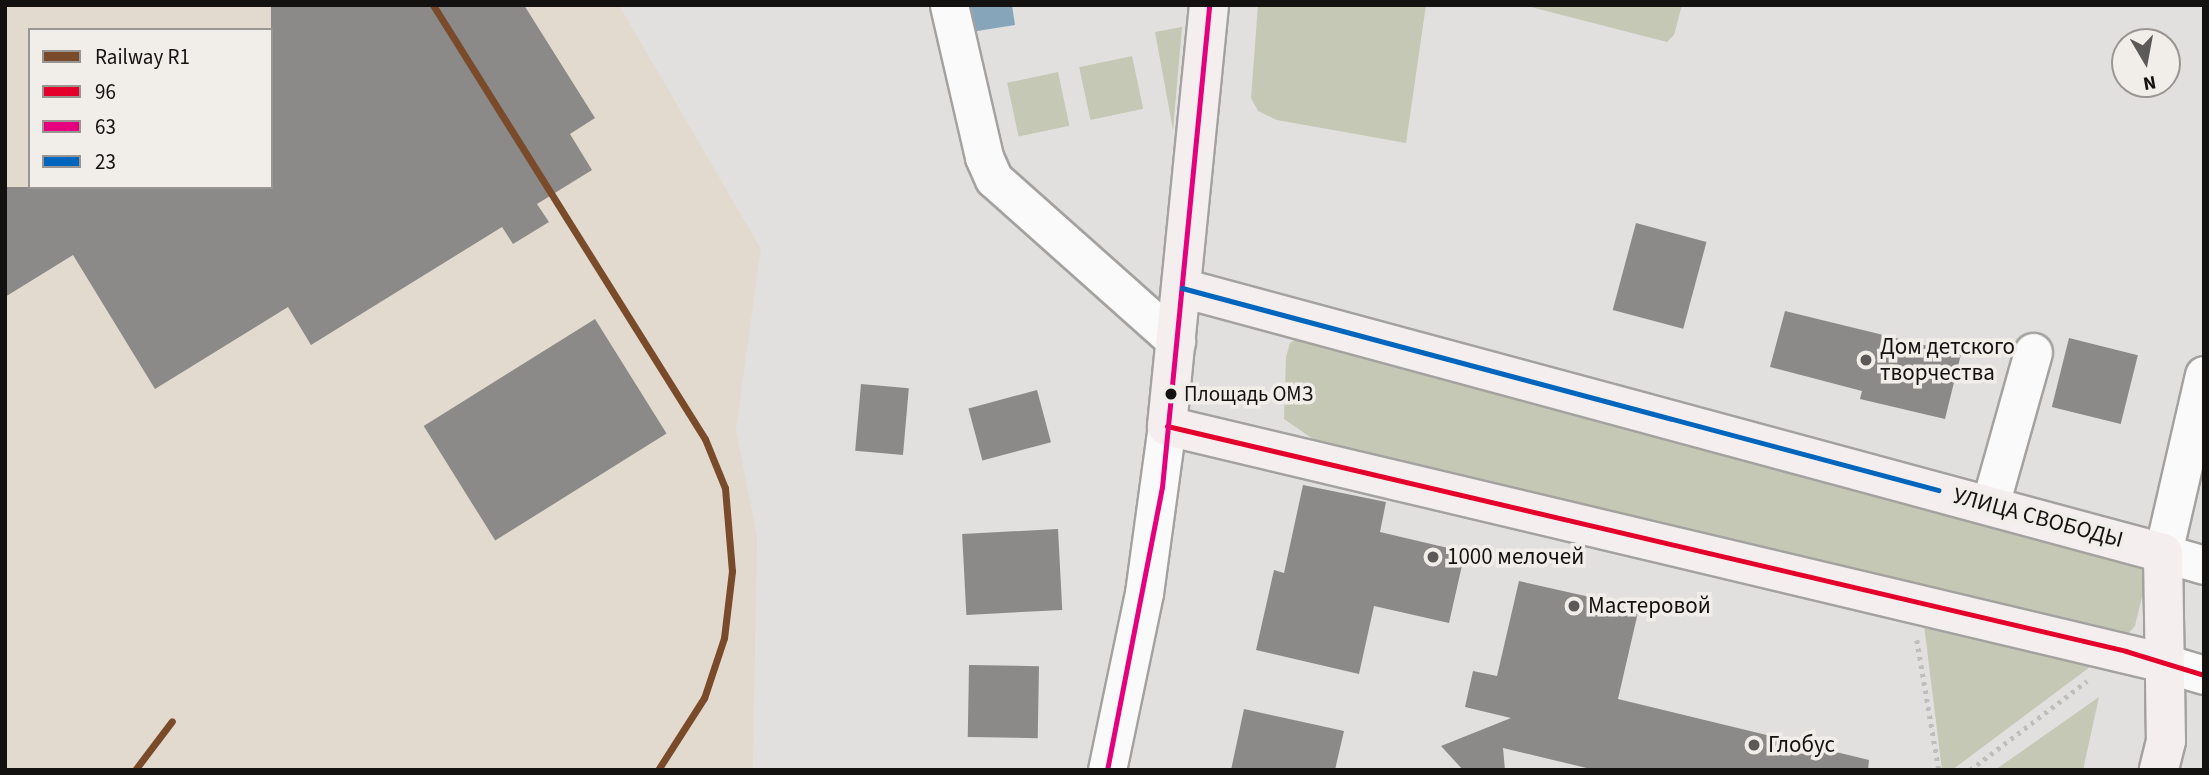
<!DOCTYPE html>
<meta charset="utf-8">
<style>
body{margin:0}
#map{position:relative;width:2209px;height:775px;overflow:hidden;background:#e2e0de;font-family:"Source Sans 3",sans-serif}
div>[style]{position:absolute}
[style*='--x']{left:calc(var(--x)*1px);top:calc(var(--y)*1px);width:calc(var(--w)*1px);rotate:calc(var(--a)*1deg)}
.industrial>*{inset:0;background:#e3dacf}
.green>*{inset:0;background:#c4c8b4;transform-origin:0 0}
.water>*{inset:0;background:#86a5ba}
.building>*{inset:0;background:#8b8a88;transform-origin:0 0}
.path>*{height:4.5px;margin-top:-2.25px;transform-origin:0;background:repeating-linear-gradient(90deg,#bebebd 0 3.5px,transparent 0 8.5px)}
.roads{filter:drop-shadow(2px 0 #a4a2a0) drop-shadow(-2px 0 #a4a2a0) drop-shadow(0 2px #a4a2a0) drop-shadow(0 -2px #a4a2a0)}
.minor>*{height:37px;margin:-18.5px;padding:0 18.5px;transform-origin:18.5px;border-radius:18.5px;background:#fbfafa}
.major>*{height:38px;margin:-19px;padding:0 19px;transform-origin:19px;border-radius:19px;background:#f4efee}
.bus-1>*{height:5px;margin:-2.5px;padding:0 2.5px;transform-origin:2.5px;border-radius:2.5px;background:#e4002b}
.bus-2>*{height:5px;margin:-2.5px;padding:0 2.5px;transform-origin:2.5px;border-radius:2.5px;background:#e5007d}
.bus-3>*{height:5px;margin:-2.5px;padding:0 2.5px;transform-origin:2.5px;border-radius:2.5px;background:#0065bd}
.rail-1>*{height:7px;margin:-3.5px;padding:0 3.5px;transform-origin:3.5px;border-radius:3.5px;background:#7a4b2a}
.dots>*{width:19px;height:19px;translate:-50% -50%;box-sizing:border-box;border:4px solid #f1ede9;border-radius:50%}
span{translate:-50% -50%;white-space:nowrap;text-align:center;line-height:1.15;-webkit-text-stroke:7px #f1ede9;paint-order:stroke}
.bus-label{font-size:21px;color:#141211}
.left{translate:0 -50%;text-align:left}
.poi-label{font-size:23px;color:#141211}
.street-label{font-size:23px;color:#141211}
.frame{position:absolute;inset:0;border:7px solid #141211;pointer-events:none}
.legend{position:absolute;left:28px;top:28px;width:245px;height:161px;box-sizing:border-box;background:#f1ede9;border:2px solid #999593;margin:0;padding:9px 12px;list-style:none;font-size:21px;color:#141211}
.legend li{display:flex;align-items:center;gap:14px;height:35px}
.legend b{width:35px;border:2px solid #999593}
.north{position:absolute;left:2111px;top:28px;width:70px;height:70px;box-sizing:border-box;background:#f1ede9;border:2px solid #999593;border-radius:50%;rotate:170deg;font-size:19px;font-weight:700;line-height:28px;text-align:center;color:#141211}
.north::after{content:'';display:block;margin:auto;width:24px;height:32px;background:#5c5a59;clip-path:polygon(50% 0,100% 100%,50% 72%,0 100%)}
</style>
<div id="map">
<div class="industrial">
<i style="clip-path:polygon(evenodd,5px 5px,619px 5px,761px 249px,736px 429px,757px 537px,753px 770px,5px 770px,5px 5px,30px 30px,271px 30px,271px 187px,30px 187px,30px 30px)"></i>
</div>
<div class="green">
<i style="clip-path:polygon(1258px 5px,1426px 5px,1406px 143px,1277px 120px,1258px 111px,1251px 98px)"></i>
<i style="clip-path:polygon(1523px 5px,1682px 5px,1674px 35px,1667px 42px)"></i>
<i style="clip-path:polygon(1182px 27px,1173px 130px,1155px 32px)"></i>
<i style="left:1132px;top:56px;width:54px;height:54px;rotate:78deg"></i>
<i style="left:1058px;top:72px;width:55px;height:52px;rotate:78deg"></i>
<i style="clip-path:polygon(1300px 337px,2146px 557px,2148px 572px,2135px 626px,2126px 636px,1316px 441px,1284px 419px,1286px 357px,1290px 343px)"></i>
<i style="clip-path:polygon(1923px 617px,2102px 658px,1952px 770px,1942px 770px)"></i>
<i style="clip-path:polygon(2099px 697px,2083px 770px,1995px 770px)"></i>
</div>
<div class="water">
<i style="clip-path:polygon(966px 5px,1012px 5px,1015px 25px,971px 32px)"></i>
</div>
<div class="building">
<i style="clip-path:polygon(271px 5px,524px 5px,595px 118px,570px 134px,592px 170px,537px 204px,549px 222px,513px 244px,502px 227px,311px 345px,288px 307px,155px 389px,73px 255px,5px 297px,5px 187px,271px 187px)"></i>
<i style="left:1636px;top:223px;width:73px;height:90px;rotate:15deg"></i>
<i style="clip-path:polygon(1785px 311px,1961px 354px,1945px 419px,1860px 399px,1862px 391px,1770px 367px)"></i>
<i style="left:595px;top:319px;width:135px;height:202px;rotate:58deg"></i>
<i style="left:2069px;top:338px;width:71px;height:71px;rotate:14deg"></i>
<i style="left:861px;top:384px;width:48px;height:67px;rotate:5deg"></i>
<i style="left:1037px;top:390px;width:54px;height:71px;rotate:75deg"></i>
<i style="clip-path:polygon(1303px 485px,1386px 502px,1380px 532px,1465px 552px,1449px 623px,1374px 606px,1359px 674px,1256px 650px,1274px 570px,1284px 573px)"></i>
<i style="left:1058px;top:529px;width:81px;height:96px;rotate:87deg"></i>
<i style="clip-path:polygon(1519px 581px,1639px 608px,1618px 699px,1869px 760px,1868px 770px,1595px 770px,1503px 748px,1505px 770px,1463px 770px,1441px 746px,1511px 718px,1465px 707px,1473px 671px,1497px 676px)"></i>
<i style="left:969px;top:665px;width:70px;height:72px;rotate:1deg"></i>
<i style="clip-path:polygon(1244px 709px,1344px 731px,1335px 770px,1231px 770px)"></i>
</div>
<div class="path">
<i style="--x:1917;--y:640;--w:132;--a:80.4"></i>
<i style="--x:1970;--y:770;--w:147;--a:-37.3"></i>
</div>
<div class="roads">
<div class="minor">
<i style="--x:949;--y:5;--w:156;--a:77"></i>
<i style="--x:984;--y:157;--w:24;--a:66"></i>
<i style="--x:994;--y:179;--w:244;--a:41.7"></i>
<i style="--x:2204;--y:375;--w:183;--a:103"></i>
<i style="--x:2163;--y:553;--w:43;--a:16.3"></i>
<i style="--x:1990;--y:505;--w:159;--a:-74.3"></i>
<i style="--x:2164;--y:663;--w:42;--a:16.7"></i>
<i style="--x:1107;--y:770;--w:181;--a:-78.2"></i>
<i style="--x:1144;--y:593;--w:169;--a:-82.2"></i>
</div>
<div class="major">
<i style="--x:1209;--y:5;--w:423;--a:95.7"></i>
<i style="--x:1167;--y:426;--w:1025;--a:13.37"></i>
<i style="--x:1182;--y:288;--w:1016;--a:15.12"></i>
<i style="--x:2163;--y:553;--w:188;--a:89.1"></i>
<i style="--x:2166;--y:741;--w:30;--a:104"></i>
</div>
</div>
<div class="bus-1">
<i style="--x:1167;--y:426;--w:985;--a:13.2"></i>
<i style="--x:2126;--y:651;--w:82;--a:17.1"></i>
</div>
<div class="bus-2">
<i style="--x:1107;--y:770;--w:288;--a:-79"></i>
<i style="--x:1162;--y:487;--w:484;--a:-84.4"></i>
</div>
<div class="bus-3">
<i style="--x:1182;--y:288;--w:783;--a:14.96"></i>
</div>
<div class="rail-1">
<i style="--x:433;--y:5;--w:512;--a:57.92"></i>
<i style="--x:705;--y:439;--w:53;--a:67.8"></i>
<i style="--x:725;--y:488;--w:83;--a:85.2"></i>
<i style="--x:732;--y:571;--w:67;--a:96.8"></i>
<i style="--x:724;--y:638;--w:63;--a:108.4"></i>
<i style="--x:704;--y:698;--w:85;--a:122.6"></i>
<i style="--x:135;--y:770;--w:61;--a:-52.9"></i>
</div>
<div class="dots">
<i style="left:1866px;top:360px;background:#5c5a59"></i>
<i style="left:1171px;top:394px;background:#141211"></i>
<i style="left:1433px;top:557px;background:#5c5a59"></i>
<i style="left:1574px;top:606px;background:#5c5a59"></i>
<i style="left:1754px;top:745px;background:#5c5a59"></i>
</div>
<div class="bus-label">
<span class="left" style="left:1184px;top:394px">Площадь ОМЗ</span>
</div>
<div class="poi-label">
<span class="left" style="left:1880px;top:360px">Дом детского<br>творчества</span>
<span class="left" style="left:1447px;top:557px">1000 мелочей</span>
<span class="left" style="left:1588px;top:606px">Мастеровой</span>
<span class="left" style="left:1768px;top:745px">Глобус</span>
</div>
<div class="street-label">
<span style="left:2038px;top:518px;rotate:15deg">УЛИЦА СВОБОДЫ</span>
</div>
<div class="frame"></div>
<ul class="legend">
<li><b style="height:9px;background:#7a4b2a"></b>Railway R1</li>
<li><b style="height:9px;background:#e4002b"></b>96</li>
<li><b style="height:9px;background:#e5007d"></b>63</li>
<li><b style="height:9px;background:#0065bd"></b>23</li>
</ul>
<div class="north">N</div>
</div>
